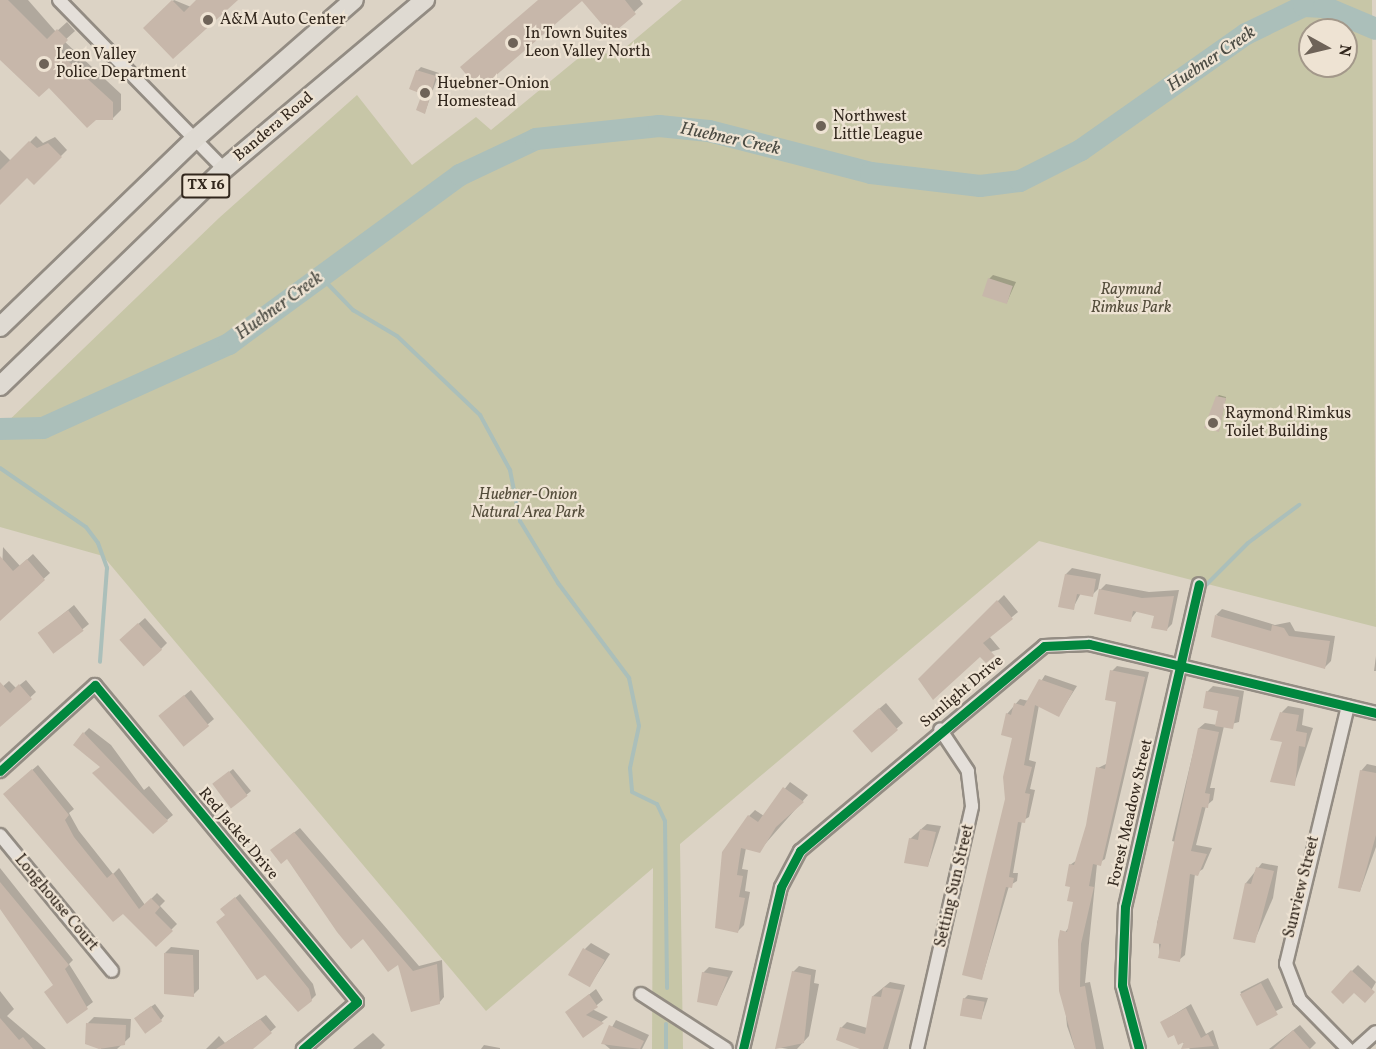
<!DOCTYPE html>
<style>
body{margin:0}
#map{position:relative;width:1376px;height:1049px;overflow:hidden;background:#dcd3c5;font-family:Vollkorn,serif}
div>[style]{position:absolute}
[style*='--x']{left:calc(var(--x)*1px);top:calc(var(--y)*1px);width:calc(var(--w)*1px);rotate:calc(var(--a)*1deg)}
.green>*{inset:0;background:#c7c6a7}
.shadow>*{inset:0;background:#0003;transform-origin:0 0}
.stream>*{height:4px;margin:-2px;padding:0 2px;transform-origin:2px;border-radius:2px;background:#abbfba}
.river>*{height:22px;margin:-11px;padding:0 11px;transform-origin:11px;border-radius:11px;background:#abbfba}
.building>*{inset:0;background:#c7b7aa;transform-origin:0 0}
.roads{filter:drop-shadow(2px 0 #938c83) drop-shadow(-2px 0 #938c83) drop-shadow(0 2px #938c83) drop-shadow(0 -2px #938c83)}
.street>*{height:12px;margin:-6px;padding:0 6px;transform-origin:6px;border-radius:6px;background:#e4dfd9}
.primary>*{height:18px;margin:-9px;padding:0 9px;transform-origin:9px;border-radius:9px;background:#dfdad2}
.cycleway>*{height:9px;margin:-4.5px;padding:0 4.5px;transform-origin:4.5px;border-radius:4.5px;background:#00873e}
.dots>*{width:16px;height:16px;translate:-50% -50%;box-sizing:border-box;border:3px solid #eee3d3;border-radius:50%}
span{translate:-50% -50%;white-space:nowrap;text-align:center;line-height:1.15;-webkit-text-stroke:4.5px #eee3d3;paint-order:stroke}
.shield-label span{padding:2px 4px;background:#eee3d3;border:2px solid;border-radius:4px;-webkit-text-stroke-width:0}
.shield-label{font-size:15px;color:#32271d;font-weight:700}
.poi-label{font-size:16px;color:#32271d}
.left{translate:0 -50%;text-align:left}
.street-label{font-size:16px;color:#32271d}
.park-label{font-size:16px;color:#534c3a;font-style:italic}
.water-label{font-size:18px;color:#4b4b43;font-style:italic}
.north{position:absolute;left:1298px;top:18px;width:60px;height:60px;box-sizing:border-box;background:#eee3d3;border:2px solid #a3988a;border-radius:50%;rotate:98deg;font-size:16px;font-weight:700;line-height:24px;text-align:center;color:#32271d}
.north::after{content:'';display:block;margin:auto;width:21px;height:27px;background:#6e6358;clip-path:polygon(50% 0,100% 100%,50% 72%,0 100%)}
</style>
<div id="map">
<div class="green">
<i style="clip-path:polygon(evenodd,682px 0,1372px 0,1376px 627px,1039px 541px,680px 844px,683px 1049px,652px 1049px,653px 868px,486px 1011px,103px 556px,0 527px,0 429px,219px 218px,357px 95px,412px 165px,476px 117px,491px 130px,581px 56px,620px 52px,682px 0,1310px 30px,1346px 30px,1346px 66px,1310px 66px,1310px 30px)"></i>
</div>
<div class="shadow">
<i style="clip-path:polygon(0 0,28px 0,56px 32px,67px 22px,75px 31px,64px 41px,121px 94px,121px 110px,112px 119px,0 56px)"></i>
<i style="clip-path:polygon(174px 0,191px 7px,198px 0,236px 0,145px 29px)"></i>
<i style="clip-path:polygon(583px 0,640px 0,643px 4px,611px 33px)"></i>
<i style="clip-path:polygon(1312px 66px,1321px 66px,1315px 70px)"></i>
<i style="clip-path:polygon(421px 67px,439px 73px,425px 112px,417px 71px)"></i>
<i style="clip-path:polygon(36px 136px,43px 143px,55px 137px,67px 150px,34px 183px,27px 176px,0 203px,0 150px,11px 161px)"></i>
<i style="clip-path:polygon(993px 275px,1016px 282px,1007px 302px,989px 279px)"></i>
<i style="clip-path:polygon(1219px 395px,1226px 397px,1219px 430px,1217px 397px)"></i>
<i style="clip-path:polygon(3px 547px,20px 566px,33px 554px,50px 573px,0 619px)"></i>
<i style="clip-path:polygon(1072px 568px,1101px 574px,1098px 589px,1092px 595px,1081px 593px,1073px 608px,1066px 574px)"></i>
<i style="clip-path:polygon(1106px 584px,1149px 592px,1179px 590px,1172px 624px,1166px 630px,1156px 615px,1137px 611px,1130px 620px,1100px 590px)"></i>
<i style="clip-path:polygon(1004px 595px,1018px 612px,989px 636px,1000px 649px,981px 655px,933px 698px,920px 679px)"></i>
<i style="clip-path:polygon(74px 605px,89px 624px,54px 652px,46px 628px)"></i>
<i style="clip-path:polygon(1222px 609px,1275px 625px,1290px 622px,1295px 631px,1335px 636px,1331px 661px,1325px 667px,1216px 615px)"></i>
<i style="clip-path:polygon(145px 618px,167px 643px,161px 649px,127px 634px)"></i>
<i style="clip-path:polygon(1376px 656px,1376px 671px,1374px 671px)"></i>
<i style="clip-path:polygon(1117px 666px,1149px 672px,1105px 859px,1097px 864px,1085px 983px,1090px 982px,1104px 1049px,1075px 1049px,1067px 1026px,1059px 940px,1070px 926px,1075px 901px,1070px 865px,1077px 860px,1087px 825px,1098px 768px,1108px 763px,1118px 701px,1112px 671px)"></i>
<i style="clip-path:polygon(1045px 675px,1077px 686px,1058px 716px,1039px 705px,1029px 760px,1036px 762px,1030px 789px,1035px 790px,1029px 817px,1022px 821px,1013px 873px,1018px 873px,1017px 881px,1009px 886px,982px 978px,1014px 737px,1007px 714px,1020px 699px,1029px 701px)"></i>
<i style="clip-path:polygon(26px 680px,36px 692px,0 725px,0 689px,9px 681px,16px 688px)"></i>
<i style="clip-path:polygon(1213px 686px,1244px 691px,1239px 722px,1224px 726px,1210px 788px,1215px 788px,1213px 800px,1206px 806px,1196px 845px,1212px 848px,1203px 869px,1195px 874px,1185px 955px,1179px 960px,1160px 957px,1157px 923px,1180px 843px,1172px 841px,1199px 728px,1205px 723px,1217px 725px,1219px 709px,1207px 692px)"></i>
<i style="clip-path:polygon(191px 690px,214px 719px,185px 744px,167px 710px)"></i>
<i style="clip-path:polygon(886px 703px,903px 723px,871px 751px,860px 725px)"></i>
<i style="clip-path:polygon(1288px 706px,1304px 709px,1302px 725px,1313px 728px,1294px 785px,1284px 741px,1282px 712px)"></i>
<i style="clip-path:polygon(89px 728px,111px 745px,144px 790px,149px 786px,173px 815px,167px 820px,101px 766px,84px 733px)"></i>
<i style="clip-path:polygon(1367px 764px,1376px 766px,1376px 847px,1360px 891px,1361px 771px)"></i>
<i style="clip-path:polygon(38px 765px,74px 809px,69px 813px,79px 831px,113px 874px,119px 868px,145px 905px,157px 893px,165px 901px,160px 906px,177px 924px,156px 945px,10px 789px)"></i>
<i style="clip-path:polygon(233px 769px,251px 791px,233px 806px,219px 780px)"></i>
<i style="clip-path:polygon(790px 782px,808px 795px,759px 851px,746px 848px,742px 869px,748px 870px,745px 891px,750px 892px,744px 925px,738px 931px,716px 927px,749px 816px,755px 810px,764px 816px)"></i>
<i style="clip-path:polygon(927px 824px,941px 826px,928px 866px,910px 839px)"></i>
<i style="clip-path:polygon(300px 828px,419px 966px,442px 960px,444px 997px,439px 1003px,399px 962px,363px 937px,278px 845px)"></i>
<i style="clip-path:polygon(1262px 863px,1278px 866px,1273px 898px,1254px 942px,1246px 883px)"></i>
<i style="clip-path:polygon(0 868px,73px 960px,69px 964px,93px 1002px,67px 1022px,55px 984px,0 907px)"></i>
<i style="clip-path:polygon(240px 894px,313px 984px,316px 995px,311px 1000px,227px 915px,227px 905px)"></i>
<i style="clip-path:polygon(591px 943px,610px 954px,590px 985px,585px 949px)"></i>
<i style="clip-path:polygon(171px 947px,199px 950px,199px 989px,193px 995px,165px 953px)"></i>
<i style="clip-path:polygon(1358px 965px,1376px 982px,1365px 1001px,1354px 991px,1352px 971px)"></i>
<i style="clip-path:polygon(799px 966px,816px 970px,814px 983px,819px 984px,809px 1036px,797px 1049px,788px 1049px,777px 1047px,793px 972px)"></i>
<i style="clip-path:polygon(709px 967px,733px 971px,717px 1004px,703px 973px)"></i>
<i style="left:1268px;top:978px;width:33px;height:31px;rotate:63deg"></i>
<i style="clip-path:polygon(890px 982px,905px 985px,888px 1049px,862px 1049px,841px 1028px,847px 1022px,867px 1028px,873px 996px)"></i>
<i style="clip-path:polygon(596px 989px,603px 1000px,592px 1009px,608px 1017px,583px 1036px,567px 1012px)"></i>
<i style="clip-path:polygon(0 991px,14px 1009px,7px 1016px,46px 1049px,4px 1049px,0 1044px)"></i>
<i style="clip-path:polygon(968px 995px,988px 998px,981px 1019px,964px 999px)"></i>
<i style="clip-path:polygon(155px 1004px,164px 1016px,161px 1020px,139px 1015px)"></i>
<i style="clip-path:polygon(1191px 1004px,1206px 1034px,1213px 1030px,1219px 1049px,1190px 1049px,1162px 1022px)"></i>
<i style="clip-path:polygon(266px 1015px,276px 1027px,251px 1049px,206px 1049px,219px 1036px,225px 1043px)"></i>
<i style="clip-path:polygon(94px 1017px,131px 1019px,130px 1037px,117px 1049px,101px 1049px,88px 1023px)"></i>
<i style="clip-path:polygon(616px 1020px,649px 1035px,642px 1049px,610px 1049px,603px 1043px)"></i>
<i style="clip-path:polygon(1300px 1025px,1316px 1043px,1310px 1049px,1269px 1049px)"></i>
<i style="clip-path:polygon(373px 1033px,385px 1045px,381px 1049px,353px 1049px)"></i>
<i style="clip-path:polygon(484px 1045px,500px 1048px,500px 1049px,481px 1049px)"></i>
</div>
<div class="stream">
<i style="--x:322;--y:278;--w:45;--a:45.9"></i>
<i style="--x:353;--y:310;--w:51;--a:30.6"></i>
<i style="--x:397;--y:336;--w:115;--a:43.6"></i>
<i style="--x:480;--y:415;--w:63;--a:61.4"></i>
<i style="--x:510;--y:470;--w:52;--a:78.9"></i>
<i style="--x:520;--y:521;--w:73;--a:58.5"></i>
<i style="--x:558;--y:583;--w:119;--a:53.2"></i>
<i style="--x:629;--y:678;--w:49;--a:78.2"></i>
<i style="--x:639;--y:726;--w:43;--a:102.1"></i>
<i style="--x:630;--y:768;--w:24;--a:85"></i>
<i style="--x:632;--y:792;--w:28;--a:26"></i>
<i style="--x:657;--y:804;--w:19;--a:65"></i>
<i style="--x:665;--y:821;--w:167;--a:89.3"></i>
<i style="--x:0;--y:468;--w:104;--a:34.5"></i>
<i style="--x:86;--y:527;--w:20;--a:53"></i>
<i style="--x:98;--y:543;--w:27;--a:70"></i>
<i style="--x:107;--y:568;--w:94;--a:94.3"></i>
<i style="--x:1206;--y:585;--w:59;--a:-45"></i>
<i style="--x:1248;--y:543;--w:64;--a:-36.7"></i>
<i style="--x:666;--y:1049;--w:25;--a:-90"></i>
</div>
<div class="river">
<i style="--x:0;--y:429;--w:43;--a:-1.3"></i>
<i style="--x:43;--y:428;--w:204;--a:-24.3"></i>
<i style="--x:229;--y:344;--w:286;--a:-36.2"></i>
<i style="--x:460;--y:175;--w:84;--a:-25.3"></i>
<i style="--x:536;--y:139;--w:124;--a:-6"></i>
<i style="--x:659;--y:126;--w:50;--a:5.7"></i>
<i style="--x:709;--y:131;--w:167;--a:14.5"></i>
<i style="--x:871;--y:173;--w:110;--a:6.8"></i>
<i style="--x:980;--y:186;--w:40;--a:-7.1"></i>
<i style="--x:1020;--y:181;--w:68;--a:-26.9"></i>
<i style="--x:1081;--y:150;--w:202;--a:-35.1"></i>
<i style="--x:1246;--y:34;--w:64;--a:-25.8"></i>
<i style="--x:1304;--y:6;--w:20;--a:3"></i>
<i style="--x:1324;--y:7;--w:56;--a:22.9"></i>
</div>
<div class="building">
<i style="clip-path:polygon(0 0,8px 0,47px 39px,57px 29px,68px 40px,57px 51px,113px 102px,113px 120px,96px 120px,87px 128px,49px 88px,39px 97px,0 60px)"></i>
<i style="clip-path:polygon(172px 0,184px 12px,196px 0,238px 0,173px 59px,143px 28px)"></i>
<i style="clip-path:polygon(538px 0,625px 0,636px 14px,611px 35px,582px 1px,479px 90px,460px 67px)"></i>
<i style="clip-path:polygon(416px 70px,436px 76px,425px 114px,416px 110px,422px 94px,409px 89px)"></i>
<i style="clip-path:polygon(29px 141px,37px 148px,48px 143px,62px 157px,34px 185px,27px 178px,0 205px,0 170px)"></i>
<i style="left:988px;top:278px;width:26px;height:19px;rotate:18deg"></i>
<i style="clip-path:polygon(1216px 396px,1226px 398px,1219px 432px,1204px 428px)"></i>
<i style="clip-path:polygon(0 556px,13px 571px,27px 559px,45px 580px,0 621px)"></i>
<i style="clip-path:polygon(1065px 574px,1096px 579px,1093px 597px,1077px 594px,1074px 610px,1058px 607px)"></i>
<i style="clip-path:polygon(1099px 589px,1142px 598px,1174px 596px,1167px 631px,1151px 628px,1154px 616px,1133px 611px,1131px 622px,1094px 614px)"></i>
<i style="clip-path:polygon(997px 600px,1013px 619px,983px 643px,995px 656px,986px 663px,980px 657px,933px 700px,918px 679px)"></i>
<i style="left:68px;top:610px;width:26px;height:38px;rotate:53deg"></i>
<i style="clip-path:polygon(1215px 615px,1271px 631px,1272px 625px,1284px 628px,1289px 636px,1330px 641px,1325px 669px,1211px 637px)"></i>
<i style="left:138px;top:623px;width:36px;height:25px;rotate:48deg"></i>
<i style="clip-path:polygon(1110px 670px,1145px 677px,1101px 866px,1093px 864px,1089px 886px,1094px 887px,1081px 944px,1080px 987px,1085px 986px,1096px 1049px,1075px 1049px,1059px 991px,1058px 940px,1060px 930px,1067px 932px,1073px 902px,1067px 901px,1070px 887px,1065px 886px,1069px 864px,1074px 865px,1086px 825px,1096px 767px,1105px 769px,1116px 702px,1105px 700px)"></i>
<i style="clip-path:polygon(1039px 679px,1073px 691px,1059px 717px,1035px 705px,1024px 765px,1032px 767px,1025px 793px,1030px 794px,1025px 823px,1018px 822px,1009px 877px,1014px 878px,1012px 888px,1006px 887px,982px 980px,962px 975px,1005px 799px,1003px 777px,1012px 738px,1001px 735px,1006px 713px,1011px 715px,1014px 703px,1024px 706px)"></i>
<i style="clip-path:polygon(0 682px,10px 693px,19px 684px,32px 699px,0 727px)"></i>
<i style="clip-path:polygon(1206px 691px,1239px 697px,1233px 729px,1215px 726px,1218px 711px,1203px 708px)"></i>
<i style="left:184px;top:695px;width:40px;height:33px;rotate:51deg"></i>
<i style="left:879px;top:708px;width:29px;height:35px;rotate:49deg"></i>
<i style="clip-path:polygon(1280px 712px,1299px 715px,1296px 731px,1307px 733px,1305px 747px,1299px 746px,1295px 786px,1270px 782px,1282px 742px,1270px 740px)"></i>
<i style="clip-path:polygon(1198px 728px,1219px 732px,1205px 793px,1210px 794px,1208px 808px,1202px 807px,1191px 851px,1207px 854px,1198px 876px,1190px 874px,1180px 962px,1158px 958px,1161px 944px,1153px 943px)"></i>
<i style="clip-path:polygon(83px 732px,168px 821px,153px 834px,92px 773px,100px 767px,73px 745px)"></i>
<i style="clip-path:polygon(32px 769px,69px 815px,65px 820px,74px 837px,107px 878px,113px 873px,139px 909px,151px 898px,160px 907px,155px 913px,173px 931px,156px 947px,123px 914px,113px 922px,3px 794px)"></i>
<i style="clip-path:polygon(1360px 770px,1376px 773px,1376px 835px,1360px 892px,1338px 888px)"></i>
<i style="left:229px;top:771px;width:31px;height:21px;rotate:53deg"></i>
<i style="clip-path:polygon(783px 787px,804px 802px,776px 827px,760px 853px,741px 848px,737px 875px,743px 876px,739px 897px,745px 898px,738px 933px,715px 928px,722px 852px,748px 815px,758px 822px)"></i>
<i style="clip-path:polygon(920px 829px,936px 832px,928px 867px,904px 863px,909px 838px,918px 840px)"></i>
<i style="clip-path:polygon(294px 832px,413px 971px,437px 964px,440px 1004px,411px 1012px,398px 965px,388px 972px,363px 939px,351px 949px,337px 932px,287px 859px,281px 864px,270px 850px)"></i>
<i style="clip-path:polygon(1256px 867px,1274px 871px,1255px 943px,1233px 939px,1245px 883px,1251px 884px)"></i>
<i style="clip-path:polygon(0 882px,69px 965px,65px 969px,88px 1009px,67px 1024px,44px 992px,53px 985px,0 909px)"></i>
<i style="clip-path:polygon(235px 897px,309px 989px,312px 1001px,298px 1012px,265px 975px,257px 980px,216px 922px,225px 915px,220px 909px)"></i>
<i style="left:583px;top:948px;width:25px;height:31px;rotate:29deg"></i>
<i style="clip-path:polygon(164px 953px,193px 955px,194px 997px,164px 994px)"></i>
<i style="clip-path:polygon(1351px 970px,1375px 992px,1365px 1003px,1354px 993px,1343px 1004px,1331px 992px)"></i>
<i style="clip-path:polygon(792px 971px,811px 975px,804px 1043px,775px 1049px)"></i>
<i style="clip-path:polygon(702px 972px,728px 977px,717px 1006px,697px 1002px)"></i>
<i style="left:1261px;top:983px;width:36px;height:24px;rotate:62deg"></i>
<i style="clip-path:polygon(883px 987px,901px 990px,883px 1049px,860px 1049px,836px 1040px,840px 1027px,865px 1034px,872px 996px,881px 997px)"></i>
<i style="clip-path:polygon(589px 994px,598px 1007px,586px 1015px,604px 1023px,583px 1038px,565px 1012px)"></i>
<i style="left:963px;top:998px;width:22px;height:18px;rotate:10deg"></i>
<i style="left:151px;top:1006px;width:19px;height:21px;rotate:54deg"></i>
<i style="clip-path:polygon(1186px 1008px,1201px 1038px,1208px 1034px,1214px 1046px,1181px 1049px,1184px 1042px,1178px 1045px,1174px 1035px,1168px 1038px,1160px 1022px)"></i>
<i style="clip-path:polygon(0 1018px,19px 1040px,23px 1037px,33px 1049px,0 1049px)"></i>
<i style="clip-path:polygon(260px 1019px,272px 1033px,253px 1049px,216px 1049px)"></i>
<i style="clip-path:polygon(86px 1023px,126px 1025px,125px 1045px,99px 1049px,85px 1044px)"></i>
<i style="clip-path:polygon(609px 1025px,644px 1041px,640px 1049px,601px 1044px)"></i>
<i style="clip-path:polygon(1293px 1030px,1310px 1049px,1273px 1049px)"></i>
</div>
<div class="roads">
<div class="street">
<i style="--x:59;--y:0;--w:236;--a:45.7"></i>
<i style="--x:0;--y:771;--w:128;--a:-42.2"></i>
<i style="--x:95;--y:685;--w:411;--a:50.4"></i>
<i style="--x:357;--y:1002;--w:72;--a:139"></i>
<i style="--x:0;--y:835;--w:176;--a:50.5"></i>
<i style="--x:641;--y:994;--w:101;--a:32.9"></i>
<i style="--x:743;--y:1049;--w:166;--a:-76.8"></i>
<i style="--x:781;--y:887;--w:41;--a:-62.2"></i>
<i style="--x:800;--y:851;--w:319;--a:-40"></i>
<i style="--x:1044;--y:646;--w:45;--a:-2.5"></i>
<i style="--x:1089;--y:644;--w:295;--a:13.5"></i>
<i style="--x:917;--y:1049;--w:249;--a:-77.2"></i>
<i style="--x:972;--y:806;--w:35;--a:-97"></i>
<i style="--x:968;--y:771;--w:50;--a:-123.7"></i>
<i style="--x:1139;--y:1049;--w:66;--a:-104.9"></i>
<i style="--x:1122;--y:985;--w:78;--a:-87.8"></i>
<i style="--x:1125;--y:907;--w:331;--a:-77.1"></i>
<i style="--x:1348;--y:1049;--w:69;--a:-134.4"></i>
<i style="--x:1300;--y:1000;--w:39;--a:-111"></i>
<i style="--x:1286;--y:964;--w:265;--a:-76.5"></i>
<i style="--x:1357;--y:1049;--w:25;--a:-42"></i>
</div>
<div class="primary">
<i style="--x:0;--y:327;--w:271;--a:-44"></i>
<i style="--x:195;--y:139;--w:211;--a:-41.2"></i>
<i style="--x:0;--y:386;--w:312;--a:-44.1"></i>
<i style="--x:224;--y:169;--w:263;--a:-40.1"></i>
</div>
</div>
<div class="cycleway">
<i style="--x:0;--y:771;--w:128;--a:-42.2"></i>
<i style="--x:95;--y:685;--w:411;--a:50.4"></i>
<i style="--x:357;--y:1002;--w:72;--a:139"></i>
<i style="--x:743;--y:1049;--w:166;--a:-76.8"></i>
<i style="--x:781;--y:887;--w:41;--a:-62.2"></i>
<i style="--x:800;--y:851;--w:319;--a:-40"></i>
<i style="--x:1044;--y:646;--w:45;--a:-2.5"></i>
<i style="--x:1089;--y:644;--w:295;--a:13.5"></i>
<i style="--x:1139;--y:1049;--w:66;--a:-104.9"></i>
<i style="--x:1122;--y:985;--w:78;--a:-87.8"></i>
<i style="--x:1125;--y:907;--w:331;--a:-77.1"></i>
</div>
<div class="dots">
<i style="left:208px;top:20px;background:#6e6358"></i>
<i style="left:513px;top:43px;background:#6e6358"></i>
<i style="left:44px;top:64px;background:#6e6358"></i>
<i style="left:425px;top:93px;background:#6e6358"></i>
<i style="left:821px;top:126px;background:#6e6358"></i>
<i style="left:1213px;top:423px;background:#6e6358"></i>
</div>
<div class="shield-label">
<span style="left:206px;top:186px">TX 16</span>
</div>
<div class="poi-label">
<span class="left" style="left:220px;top:20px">A&amp;M Auto Center</span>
<span class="left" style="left:525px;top:43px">In Town Suites<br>Leon Valley North</span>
<span class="left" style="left:56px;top:64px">Leon Valley<br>Police Department</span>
<span class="left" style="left:437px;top:93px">Huebner-Onion<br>Homestead</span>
<span class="left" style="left:833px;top:126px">Northwest<br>Little League</span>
<span class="left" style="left:1225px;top:423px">Raymond Rimkus<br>Toilet Building</span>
</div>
<div class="street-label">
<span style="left:274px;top:127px;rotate:-40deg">Bandera Road</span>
<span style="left:962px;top:692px;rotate:-40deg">Sunlight Drive</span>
<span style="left:1131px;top:813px;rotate:-77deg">Forest Meadow Street</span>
<span style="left:238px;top:834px;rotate:50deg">Red Jacket Drive</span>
<span style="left:955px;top:886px;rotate:-77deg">Setting Sun Street</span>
<span style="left:1302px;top:887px;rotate:-76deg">Sunview Street</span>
<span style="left:56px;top:903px;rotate:50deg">Longhouse Court</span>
</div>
<div class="park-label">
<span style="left:1131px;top:299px">Raymund<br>Rimkus Park</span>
<span style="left:528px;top:504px">Huebner-Onion<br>Natural Area Park</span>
</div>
<div class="water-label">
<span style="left:1212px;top:60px;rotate:-34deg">Huebner Creek</span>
<span style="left:730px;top:140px;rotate:12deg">Huebner Creek</span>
<span style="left:280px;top:307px;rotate:-36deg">Huebner Creek</span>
</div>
<div class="north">N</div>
</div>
